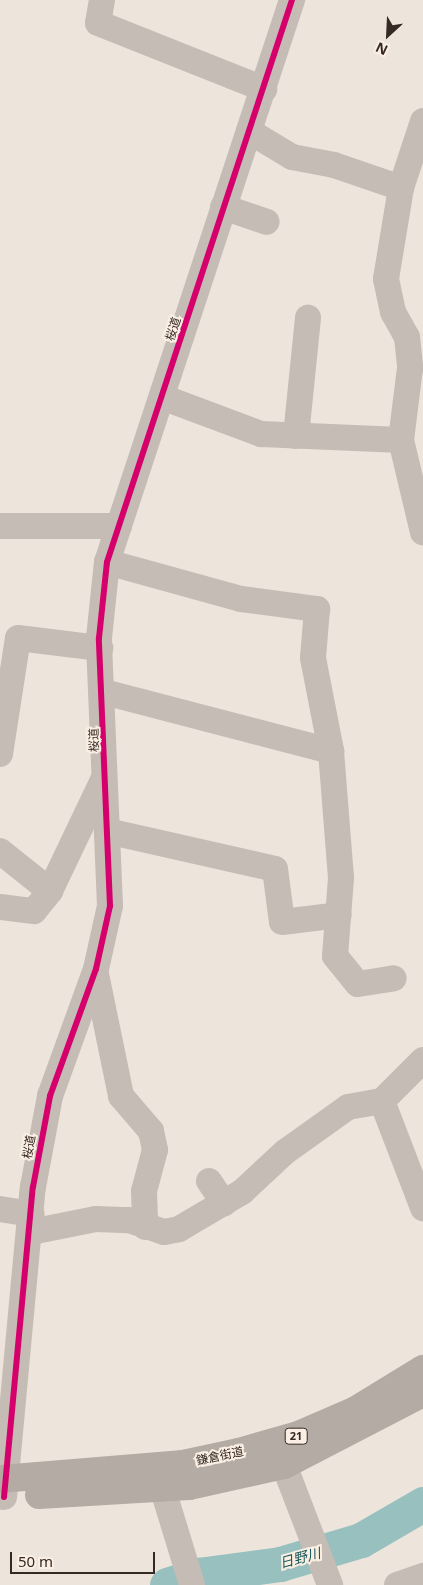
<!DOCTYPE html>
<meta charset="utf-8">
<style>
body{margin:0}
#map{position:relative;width:423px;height:1585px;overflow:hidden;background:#ede4dc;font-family:"Noto Sans","Noto Sans JP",sans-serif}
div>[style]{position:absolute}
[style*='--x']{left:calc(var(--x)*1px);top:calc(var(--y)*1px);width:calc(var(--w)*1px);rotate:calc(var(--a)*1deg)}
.river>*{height:35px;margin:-17.5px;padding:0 17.5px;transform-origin:17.5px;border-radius:17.5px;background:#97c0bf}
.minor>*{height:26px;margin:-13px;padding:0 13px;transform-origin:13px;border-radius:13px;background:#c5bcb6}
.major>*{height:28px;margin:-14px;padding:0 14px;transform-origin:14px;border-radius:14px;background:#b4aba5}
.cycleway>*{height:6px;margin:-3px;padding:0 3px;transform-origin:3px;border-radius:3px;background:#d6006c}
span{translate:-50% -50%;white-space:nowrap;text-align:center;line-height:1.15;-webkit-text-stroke:4px #faefe2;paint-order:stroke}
.shield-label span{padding:1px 4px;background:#faefe2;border:1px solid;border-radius:4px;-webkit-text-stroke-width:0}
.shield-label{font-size:11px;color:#352924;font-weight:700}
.street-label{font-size:12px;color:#352924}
.water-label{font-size:14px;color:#17575a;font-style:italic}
.north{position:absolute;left:363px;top:10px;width:50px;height:50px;-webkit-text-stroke:4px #faefe2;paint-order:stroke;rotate:205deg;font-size:14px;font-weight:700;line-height:20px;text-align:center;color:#352924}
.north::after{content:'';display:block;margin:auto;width:18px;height:22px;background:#352924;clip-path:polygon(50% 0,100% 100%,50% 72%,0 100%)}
.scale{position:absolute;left:10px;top:1552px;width:145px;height:22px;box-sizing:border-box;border:2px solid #352924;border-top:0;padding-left:6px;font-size:15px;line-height:18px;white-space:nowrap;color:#352924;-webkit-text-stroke:4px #faefe2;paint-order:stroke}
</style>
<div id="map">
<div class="river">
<i style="--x:167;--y:1585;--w:33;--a:-18"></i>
<i style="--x:198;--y:1575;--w:83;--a:-7.6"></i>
<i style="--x:280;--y:1564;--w:84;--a:-16.5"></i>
<i style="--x:361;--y:1540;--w:72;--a:-30.1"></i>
</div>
<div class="minor">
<i style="--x:102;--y:0;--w:23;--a:100"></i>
<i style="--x:98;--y:23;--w:179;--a:21.7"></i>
<i style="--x:423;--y:121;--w:71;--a:108.2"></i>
<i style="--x:401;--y:188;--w:92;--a:99.4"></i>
<i style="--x:386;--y:279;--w:34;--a:78"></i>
<i style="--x:393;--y:312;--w:29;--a:61"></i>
<i style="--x:407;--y:337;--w:31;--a:84"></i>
<i style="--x:410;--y:368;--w:73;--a:97.1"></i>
<i style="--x:401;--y:440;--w:95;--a:76.6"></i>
<i style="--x:249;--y:131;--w:50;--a:31.2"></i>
<i style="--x:292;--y:157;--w:43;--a:10.8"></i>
<i style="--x:334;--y:165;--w:71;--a:18.9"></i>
<i style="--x:223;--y:207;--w:46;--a:18.8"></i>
<i style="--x:162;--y:397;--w:106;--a:20.5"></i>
<i style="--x:261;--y:434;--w:140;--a:2.5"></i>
<i style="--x:296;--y:436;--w:119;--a:-84.2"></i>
<i style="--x:0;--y:526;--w:119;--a:0"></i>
<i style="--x:107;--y:562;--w:139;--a:15.4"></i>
<i style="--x:241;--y:599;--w:77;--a:7.5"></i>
<i style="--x:317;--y:609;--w:49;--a:94.7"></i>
<i style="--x:313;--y:658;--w:95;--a:79"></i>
<i style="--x:331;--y:751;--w:127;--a:85.5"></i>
<i style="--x:341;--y:878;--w:78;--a:94.4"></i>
<i style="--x:335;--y:956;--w:36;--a:51"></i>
<i style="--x:358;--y:984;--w:36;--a:-9"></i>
<i style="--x:104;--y:692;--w:235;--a:14.6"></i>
<i style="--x:0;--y:754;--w:117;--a:-81.2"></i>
<i style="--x:18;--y:638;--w:83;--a:7"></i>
<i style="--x:107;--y:831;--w:172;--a:12.7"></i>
<i style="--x:275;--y:869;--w:53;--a:82.5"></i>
<i style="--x:282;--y:922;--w:57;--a:-7"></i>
<i style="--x:0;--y:851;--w:64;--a:38.7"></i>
<i style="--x:0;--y:907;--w:34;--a:7"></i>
<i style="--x:34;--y:911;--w:26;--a:-51"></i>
<i style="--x:50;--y:891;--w:123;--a:-64.5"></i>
<i style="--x:96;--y:974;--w:125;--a:78.4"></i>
<i style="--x:121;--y:1096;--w:46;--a:49.4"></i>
<i style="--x:151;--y:1131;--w:19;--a:78"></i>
<i style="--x:155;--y:1150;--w:42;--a:105"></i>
<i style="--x:144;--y:1191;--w:36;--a:88"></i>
<i style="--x:382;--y:1101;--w:115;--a:69"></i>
<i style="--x:209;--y:1181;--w:27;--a:56"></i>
<i style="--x:0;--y:1209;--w:32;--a:9"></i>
<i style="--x:31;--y:1232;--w:66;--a:-11.3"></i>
<i style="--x:96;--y:1219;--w:33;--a:2"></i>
<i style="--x:129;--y:1220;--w:37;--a:19"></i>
<i style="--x:164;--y:1232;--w:15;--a:-11"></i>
<i style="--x:179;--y:1229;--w:73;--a:-30.4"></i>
<i style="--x:242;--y:1192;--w:59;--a:-42.9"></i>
<i style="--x:285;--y:1152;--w:77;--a:-35.5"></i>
<i style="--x:348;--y:1107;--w:35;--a:-10"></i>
<i style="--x:382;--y:1101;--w:58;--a:-45"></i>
<i style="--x:284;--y:1465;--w:129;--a:69"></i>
<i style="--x:156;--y:1467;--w:123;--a:73"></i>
<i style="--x:4;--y:1497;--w:311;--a:-84.7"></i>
<i style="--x:33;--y:1187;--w:93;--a:-79.4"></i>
<i style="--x:50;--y:1096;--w:135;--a:-70.1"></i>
<i style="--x:96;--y:969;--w:65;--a:-77.5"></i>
<i style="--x:110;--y:906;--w:268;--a:-92.4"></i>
<i style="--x:99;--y:638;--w:76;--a:-84"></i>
<i style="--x:107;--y:562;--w:592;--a:-71.78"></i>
<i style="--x:397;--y:1585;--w:28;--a:-19"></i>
</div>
<div class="major">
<i style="--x:0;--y:1479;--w:184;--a:-4.7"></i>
<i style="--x:183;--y:1464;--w:57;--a:-12.1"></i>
<i style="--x:239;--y:1452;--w:61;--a:-16.1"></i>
<i style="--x:298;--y:1435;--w:63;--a:-23.3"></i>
<i style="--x:356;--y:1410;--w:79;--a:-31.5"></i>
<i style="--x:39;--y:1495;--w:150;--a:-3.4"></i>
<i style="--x:189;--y:1486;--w:97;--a:-12.5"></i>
<i style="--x:284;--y:1465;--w:157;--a:-27.4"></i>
</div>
<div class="cycleway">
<i style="--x:4;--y:1497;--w:311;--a:-84.7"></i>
<i style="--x:33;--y:1187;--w:93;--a:-79.4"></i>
<i style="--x:50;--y:1096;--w:135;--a:-70.1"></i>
<i style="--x:96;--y:969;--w:65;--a:-77.5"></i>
<i style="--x:110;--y:906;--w:268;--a:-92.4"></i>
<i style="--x:99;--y:638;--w:76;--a:-84"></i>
<i style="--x:107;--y:562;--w:592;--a:-71.78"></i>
</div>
<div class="shield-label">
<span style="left:296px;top:1436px">21</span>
</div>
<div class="street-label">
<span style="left:173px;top:329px;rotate:-72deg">桜道</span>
<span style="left:94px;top:740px;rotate:-91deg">桜道</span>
<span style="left:29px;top:1147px;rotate:-80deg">桜道</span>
<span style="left:220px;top:1456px;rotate:-12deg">鎌倉街道</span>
</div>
<div class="water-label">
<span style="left:300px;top:1558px;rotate:-15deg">日野川</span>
</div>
<div class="north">N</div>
<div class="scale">50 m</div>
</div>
